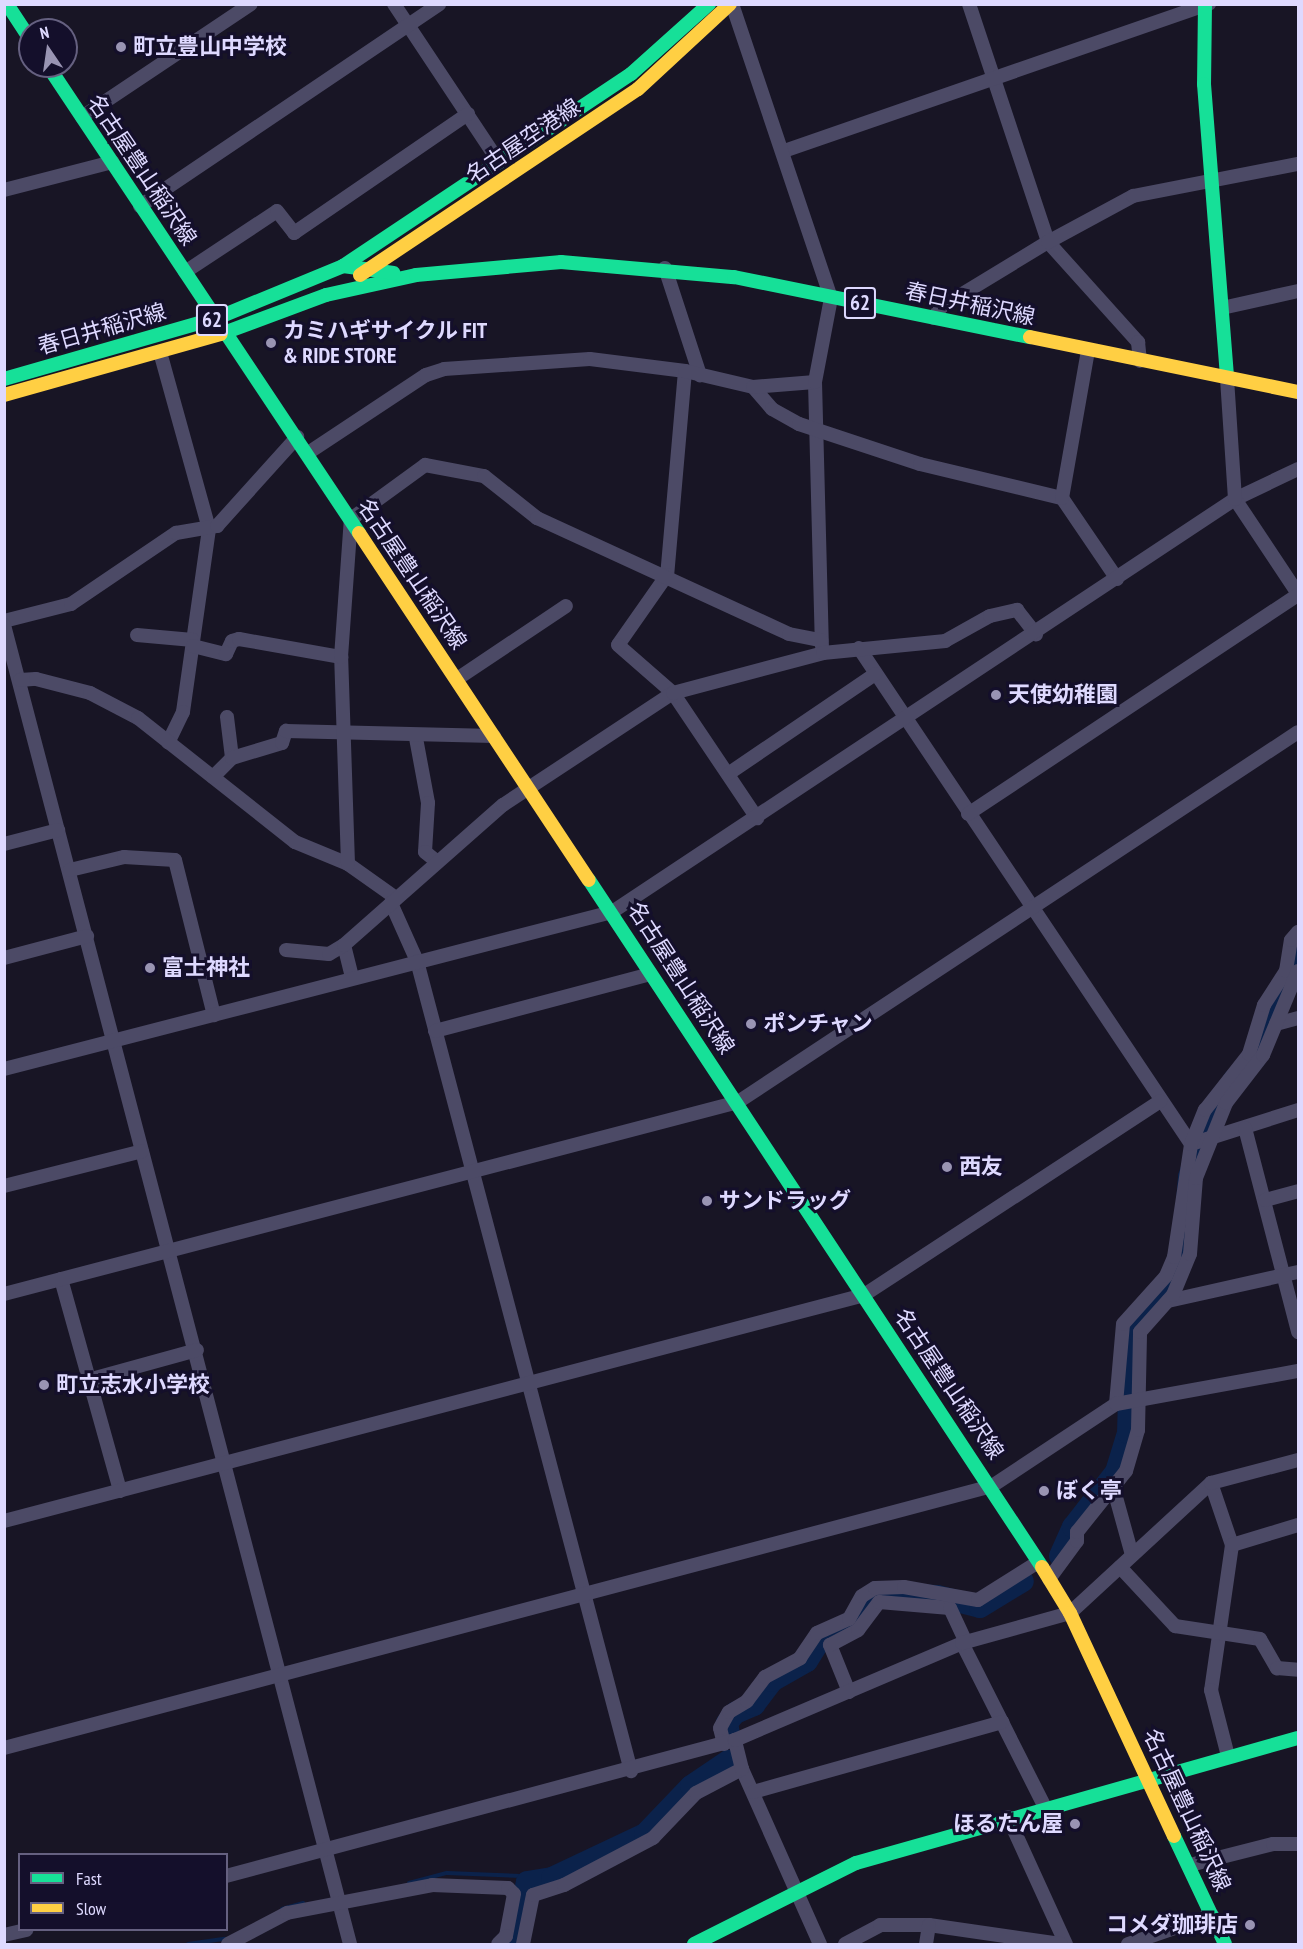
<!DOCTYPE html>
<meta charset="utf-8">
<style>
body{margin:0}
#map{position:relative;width:1303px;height:1949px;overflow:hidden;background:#181525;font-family:"PT Sans Narrow","Noto Sans JP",sans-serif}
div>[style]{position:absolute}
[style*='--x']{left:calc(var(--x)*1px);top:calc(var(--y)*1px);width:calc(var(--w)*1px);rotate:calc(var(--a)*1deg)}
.stream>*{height:4px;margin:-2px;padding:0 2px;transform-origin:2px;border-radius:2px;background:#0b224b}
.river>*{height:22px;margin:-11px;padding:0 11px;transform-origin:11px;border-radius:11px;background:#0b224b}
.street>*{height:14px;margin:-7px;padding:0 7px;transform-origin:7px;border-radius:7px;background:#4c4a66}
.fast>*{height:14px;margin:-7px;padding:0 7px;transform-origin:7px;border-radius:7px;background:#16e098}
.slow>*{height:14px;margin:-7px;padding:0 7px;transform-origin:7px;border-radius:7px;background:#ffcf43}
.dots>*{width:16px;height:16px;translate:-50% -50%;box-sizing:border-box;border:3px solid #140f2b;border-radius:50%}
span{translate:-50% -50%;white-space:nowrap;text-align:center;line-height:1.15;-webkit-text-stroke:6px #140f2b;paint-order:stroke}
.shield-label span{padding:2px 4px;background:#140f2b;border:2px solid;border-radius:4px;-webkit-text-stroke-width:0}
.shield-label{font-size:21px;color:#ded9ff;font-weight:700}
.poi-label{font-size:22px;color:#ded9ff;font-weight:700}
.left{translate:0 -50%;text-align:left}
.right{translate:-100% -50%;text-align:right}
.street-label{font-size:22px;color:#ded9ff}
.frame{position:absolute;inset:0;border:6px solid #ded9ff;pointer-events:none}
.legend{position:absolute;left:18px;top:1853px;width:210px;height:78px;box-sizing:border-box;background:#140f2b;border:2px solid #656080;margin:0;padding:8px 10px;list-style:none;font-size:18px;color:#ded9ff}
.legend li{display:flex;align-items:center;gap:12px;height:30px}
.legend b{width:30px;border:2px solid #656080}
.north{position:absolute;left:18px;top:18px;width:60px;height:60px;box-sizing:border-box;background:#140f2b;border:2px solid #656080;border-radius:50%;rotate:347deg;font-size:16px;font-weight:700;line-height:24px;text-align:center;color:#ded9ff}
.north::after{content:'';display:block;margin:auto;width:21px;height:27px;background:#9994b3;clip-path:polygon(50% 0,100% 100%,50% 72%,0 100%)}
</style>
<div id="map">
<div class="stream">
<i style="--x:409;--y:1883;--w:39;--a:-15"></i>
<i style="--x:447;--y:1873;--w:74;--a:2.3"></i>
<i style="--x:521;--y:1876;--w:8;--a:45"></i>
<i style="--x:282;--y:1909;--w:22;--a:-16"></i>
<i style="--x:188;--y:1944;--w:37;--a:-8"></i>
</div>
<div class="river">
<i style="--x:1060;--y:1556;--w:32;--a:-66"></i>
<i style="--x:1073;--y:1527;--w:70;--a:-52"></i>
<i style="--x:1116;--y:1472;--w:41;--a:-72.9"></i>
<i style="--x:1128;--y:1433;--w:104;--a:-88.3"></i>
<i style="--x:1131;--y:1329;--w:64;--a:-50.1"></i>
<i style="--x:1172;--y:1280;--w:29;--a:-68"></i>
<i style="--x:1183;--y:1253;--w:76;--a:-85.5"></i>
<i style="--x:1189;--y:1177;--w:52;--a:-71.9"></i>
<i style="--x:1205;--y:1128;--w:56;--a:-58.9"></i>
<i style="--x:1234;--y:1080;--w:30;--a:-46"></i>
<i style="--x:1255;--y:1058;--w:38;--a:-76"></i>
<i style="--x:1264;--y:1021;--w:46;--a:-57.3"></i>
<i style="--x:1289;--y:982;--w:41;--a:-77.3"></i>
<i style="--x:729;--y:1734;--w:11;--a:-100"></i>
<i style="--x:727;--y:1723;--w:13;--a:-51"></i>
<i style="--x:735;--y:1713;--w:21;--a:-23"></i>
<i style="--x:754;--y:1705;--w:30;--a:-53"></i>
<i style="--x:772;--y:1681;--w:40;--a:-29.7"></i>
<i style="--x:807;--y:1661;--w:26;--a:-58"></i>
<i style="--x:821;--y:1639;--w:35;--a:-24"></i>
<i style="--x:853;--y:1625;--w:39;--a:-52"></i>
<i style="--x:877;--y:1594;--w:60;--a:1.9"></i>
<i style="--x:937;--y:1596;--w:44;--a:14.3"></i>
<i style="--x:980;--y:1607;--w:50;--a:-31.2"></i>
<i style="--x:514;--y:1944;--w:63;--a:-78.2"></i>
<i style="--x:527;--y:1882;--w:25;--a:-9"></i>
<i style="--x:552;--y:1878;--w:103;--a:-25.3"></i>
<i style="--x:645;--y:1834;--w:66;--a:-46.2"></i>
<i style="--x:691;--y:1786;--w:45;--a:-34"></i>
</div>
<div class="street">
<i style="--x:394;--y:4;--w:190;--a:56.4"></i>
<i style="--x:969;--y:4;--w:251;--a:71.6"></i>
<i style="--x:1048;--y:242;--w:135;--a:48"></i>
<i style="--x:1138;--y:342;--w:19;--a:84"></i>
<i style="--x:82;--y:117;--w:203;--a:-33.8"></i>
<i style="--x:784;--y:151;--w:450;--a:-19.1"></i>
<i style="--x:4;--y:190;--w:112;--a:-14.5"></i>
<i style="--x:140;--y:206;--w:361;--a:-34"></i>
<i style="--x:665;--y:268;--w:113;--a:71.9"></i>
<i style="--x:185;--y:272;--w:110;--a:-33.5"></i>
<i style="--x:277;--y:211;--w:28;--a:52"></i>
<i style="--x:294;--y:233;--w:211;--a:-34.4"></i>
<i style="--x:1222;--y:308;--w:78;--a:-12.6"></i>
<i style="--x:934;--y:318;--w:13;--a:-58"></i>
<i style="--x:941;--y:307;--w:125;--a:-31.3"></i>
<i style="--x:1048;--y:242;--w:97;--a:-28.4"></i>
<i style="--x:1133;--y:196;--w:168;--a:-11"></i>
<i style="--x:160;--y:352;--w:184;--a:74.5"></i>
<i style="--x:209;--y:529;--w:185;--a:98.1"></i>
<i style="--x:183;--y:712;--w:34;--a:116"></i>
<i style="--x:685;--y:371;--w:205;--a:95"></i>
<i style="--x:667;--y:575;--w:85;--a:125"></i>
<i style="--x:618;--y:645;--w:73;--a:41.1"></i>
<i style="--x:673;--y:693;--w:151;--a:56.1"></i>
<i style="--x:815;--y:382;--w:264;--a:88.5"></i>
<i style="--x:753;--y:387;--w:29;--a:49"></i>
<i style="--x:772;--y:409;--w:31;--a:29"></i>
<i style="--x:799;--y:424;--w:127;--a:18.3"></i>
<i style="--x:920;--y:464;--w:146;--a:13.5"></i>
<i style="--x:1062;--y:498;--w:98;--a:55.8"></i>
<i style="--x:308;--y:453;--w:141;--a:-33.5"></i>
<i style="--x:426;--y:375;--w:19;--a:-18"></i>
<i style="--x:444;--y:369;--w:146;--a:-3.9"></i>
<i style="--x:590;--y:359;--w:96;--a:7.2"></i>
<i style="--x:685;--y:371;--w:70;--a:13.2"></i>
<i style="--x:753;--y:387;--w:62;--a:-4.6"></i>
<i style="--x:815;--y:382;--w:86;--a:-79.2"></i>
<i style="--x:831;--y:298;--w:310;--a:-108.6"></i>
<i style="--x:1298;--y:469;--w:70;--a:154.5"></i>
<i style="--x:1235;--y:499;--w:114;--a:56.4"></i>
<i style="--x:1062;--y:498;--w:150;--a:-80"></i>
<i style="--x:4;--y:621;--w:69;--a:-14.2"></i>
<i style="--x:71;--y:604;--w:127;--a:-34.1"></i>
<i style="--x:176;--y:533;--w:42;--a:-9.7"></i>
<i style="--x:217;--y:526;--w:120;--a:-48"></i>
<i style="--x:4;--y:625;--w:1364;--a:75.3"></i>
<i style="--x:137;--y:635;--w:56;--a:5.1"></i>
<i style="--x:193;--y:646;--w:34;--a:14"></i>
<i style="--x:226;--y:654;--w:14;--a:-65"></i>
<i style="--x:232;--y:641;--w:7;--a:-16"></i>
<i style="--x:239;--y:639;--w:104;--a:10"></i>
<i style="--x:859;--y:648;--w:597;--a:56.2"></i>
<i style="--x:1191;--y:1144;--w:112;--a:-17.6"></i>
<i style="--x:457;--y:679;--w:131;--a:-33.8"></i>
<i style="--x:20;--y:680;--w:16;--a:-4"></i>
<i style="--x:36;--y:679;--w:56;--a:14.5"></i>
<i style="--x:90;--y:693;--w:54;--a:27.5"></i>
<i style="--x:138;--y:718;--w:200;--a:38.3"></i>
<i style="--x:295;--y:842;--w:57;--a:22.5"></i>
<i style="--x:348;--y:864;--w:59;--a:35.3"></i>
<i style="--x:227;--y:717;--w:41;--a:83"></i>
<i style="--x:416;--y:738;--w:66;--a:79.5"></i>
<i style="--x:428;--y:803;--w:49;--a:93.5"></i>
<i style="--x:425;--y:852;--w:14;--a:39"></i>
<i style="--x:728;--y:774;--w:178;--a:-34.2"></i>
<i style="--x:213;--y:777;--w:27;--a:-45"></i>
<i style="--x:232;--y:758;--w:52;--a:-16.7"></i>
<i style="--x:282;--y:743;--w:13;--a:-72"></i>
<i style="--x:286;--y:731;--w:208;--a:1.4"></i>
<i style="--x:968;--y:814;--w:396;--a:-33.6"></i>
<i style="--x:4;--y:844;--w:56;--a:-14.5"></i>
<i style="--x:348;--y:864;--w:207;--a:-91.9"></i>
<i style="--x:341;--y:657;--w:138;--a:-85.9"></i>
<i style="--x:351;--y:519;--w:92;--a:-36.1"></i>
<i style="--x:425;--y:465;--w:60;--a:10.6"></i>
<i style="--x:484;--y:476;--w:68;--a:38.4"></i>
<i style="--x:537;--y:518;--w:277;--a:24.7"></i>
<i style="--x:789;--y:634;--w:33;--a:11"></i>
<i style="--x:70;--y:870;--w:56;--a:-13.5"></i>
<i style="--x:124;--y:857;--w:51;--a:3.4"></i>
<i style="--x:175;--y:860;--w:160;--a:75.9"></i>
<i style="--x:391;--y:903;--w:64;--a:65.9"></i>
<i style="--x:417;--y:961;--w:838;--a:75.2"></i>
<i style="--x:344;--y:945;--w:34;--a:76"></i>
<i style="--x:286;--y:950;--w:43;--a:5.3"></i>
<i style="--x:329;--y:954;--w:17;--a:-31"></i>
<i style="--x:344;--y:945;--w:212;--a:-41.4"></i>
<i style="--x:503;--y:805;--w:204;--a:-33.4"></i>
<i style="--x:673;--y:693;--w:155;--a:-14.9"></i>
<i style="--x:823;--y:653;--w:123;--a:-5.6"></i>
<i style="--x:945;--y:641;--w:51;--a:-29.1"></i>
<i style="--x:990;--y:616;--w:28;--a:-13"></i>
<i style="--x:1017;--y:610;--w:31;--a:52"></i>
<i style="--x:4;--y:958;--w:86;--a:-14.8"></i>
<i style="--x:1276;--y:1024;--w:23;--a:-15"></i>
<i style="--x:435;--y:1031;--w:223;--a:-14.8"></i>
<i style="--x:4;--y:1069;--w:628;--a:-14.48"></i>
<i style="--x:612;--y:912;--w:747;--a:-33.54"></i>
<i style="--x:1235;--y:499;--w:122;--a:-93.8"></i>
<i style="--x:1245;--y:1128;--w:211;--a:75.4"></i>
<i style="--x:4;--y:1186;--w:142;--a:-14.2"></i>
<i style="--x:1265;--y:1200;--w:34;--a:-15"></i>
<i style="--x:61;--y:1279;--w:220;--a:74.4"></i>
<i style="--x:4;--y:1294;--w:759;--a:-14.66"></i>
<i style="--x:738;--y:1102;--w:671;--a:-33.45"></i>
<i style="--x:1168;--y:1301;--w:133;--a:-12.6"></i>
<i style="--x:88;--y:1380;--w:113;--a:-15.4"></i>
<i style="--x:1116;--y:1404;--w:80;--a:-85"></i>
<i style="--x:1123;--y:1324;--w:64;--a:-48.1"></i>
<i style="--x:1166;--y:1276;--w:21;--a:-67"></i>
<i style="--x:1174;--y:1257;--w:114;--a:-81.4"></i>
<i style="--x:1191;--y:1144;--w:37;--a:-68"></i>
<i style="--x:1205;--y:1110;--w:71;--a:-51.8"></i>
<i style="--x:1249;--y:1054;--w:51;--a:-73"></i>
<i style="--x:1264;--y:1005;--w:40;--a:-57.1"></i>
<i style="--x:1286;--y:971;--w:31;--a:-81"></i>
<i style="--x:1291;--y:940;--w:11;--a:-49"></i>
<i style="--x:1211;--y:1483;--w:65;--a:71.3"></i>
<i style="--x:1232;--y:1545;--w:147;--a:98.2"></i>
<i style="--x:1211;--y:1690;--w:68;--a:75.6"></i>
<i style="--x:1114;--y:1490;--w:67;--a:74.5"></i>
<i style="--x:4;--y:1521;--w:889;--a:-14.72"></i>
<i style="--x:864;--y:1295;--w:354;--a:-33.2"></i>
<i style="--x:1232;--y:1545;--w:69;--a:-16.9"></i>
<i style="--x:1120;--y:1567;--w:81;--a:47"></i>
<i style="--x:1175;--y:1626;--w:86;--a:8.7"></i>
<i style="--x:1260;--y:1639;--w:34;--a:60"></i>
<i style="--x:1277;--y:1668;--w:21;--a:5"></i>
<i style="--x:1049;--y:1579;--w:47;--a:-53.6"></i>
<i style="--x:1077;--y:1541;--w:9;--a:-90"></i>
<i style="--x:1077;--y:1532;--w:78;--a:-51.2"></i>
<i style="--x:1126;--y:1471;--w:43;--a:-73.7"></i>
<i style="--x:1138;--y:1430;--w:98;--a:-88.8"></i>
<i style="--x:1140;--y:1332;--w:50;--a:-48.3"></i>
<i style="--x:1173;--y:1295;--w:44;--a:-67.5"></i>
<i style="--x:1190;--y:1254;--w:76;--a:-85.5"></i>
<i style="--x:1196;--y:1178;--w:81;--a:-68.2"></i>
<i style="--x:1226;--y:1103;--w:61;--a:-52.4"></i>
<i style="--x:1263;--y:1055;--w:91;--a:-67.4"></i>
<i style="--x:962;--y:1643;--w:184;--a:63.2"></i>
<i style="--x:849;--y:1692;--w:51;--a:-112"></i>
<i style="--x:830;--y:1645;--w:32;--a:-28"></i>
<i style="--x:858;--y:1630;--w:35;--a:-53"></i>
<i style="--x:879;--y:1602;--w:71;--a:4.8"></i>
<i style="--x:950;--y:1608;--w:38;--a:65"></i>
<i style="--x:724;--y:1744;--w:16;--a:-104"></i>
<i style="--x:720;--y:1728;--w:18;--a:-61"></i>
<i style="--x:729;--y:1712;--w:21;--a:-31"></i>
<i style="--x:747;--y:1701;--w:30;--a:-53"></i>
<i style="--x:765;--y:1677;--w:40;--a:-28"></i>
<i style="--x:800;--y:1658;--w:30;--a:-56"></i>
<i style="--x:817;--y:1633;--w:35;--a:-24"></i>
<i style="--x:849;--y:1619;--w:26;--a:-61"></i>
<i style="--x:862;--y:1596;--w:15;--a:-32"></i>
<i style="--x:875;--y:1588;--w:29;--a:-2"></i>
<i style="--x:904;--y:1587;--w:75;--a:10"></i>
<i style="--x:978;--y:1600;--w:71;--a:-32.3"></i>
<i style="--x:4;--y:1748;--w:1022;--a:-14.85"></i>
<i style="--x:992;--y:1486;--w:149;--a:-33.5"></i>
<i style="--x:1116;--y:1404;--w:185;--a:-10.3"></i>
<i style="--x:742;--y:1769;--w:192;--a:66"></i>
<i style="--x:753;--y:1792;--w:259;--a:-15.7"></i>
<i style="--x:1008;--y:1817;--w:140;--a:65.5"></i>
<i style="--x:1190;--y:1865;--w:86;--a:-14.2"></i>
<i style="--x:1273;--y:1844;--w:25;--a:0"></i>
<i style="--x:226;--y:1876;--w:527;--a:-14.96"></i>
<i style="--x:4;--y:1935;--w:23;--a:-13"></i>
<i style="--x:228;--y:1944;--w:67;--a:-27.7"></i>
<i style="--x:287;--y:1913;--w:148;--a:-10.9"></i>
<i style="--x:432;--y:1885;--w:76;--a:2.3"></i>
<i style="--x:508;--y:1888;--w:8;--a:45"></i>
<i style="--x:514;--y:1894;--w:43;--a:100.8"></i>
<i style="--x:506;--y:1936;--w:11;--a:135"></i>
<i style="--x:523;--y:1944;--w:50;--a:-78.5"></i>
<i style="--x:533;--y:1895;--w:33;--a:-18"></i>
<i style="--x:564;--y:1885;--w:101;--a:-27.8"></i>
<i style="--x:653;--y:1838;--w:62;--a:-46.3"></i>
<i style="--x:696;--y:1793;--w:52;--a:-27.6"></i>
<i style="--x:742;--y:1769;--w:30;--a:-104"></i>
<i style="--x:735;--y:1740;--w:247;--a:-23.1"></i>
<i style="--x:962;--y:1643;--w:112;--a:-15.5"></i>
<i style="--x:1070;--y:1613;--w:192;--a:-42.7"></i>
<i style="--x:1211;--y:1483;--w:90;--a:-14.8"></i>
<i style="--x:845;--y:1944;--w:40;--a:-28"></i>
<i style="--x:880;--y:1925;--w:49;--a:0"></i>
<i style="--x:929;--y:1925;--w:133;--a:8.2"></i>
<i style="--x:926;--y:1944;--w:19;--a:-81"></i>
<i style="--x:1128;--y:1944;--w:89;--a:-19"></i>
</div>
<div class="fast">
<i style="--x:7;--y:4;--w:42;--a:56.7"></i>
<i style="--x:1205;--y:4;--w:80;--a:90.7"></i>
<i style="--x:1204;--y:84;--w:294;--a:85.5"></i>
<i style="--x:48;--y:66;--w:561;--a:56.34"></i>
<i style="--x:343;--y:266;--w:346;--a:-33.7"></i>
<i style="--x:631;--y:74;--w:105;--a:-41.9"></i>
<i style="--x:221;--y:334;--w:112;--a:-20.4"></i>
<i style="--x:326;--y:295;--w:92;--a:-12.5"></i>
<i style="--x:416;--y:275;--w:146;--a:-5.1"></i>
<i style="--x:561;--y:262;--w:174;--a:5"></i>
<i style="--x:734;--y:277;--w:302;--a:11.5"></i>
<i style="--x:4;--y:379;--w:222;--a:-16"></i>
<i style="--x:217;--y:318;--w:136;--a:-22.4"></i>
<i style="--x:343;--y:266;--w:51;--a:7.8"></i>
<i style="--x:589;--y:880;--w:823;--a:56.6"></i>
<i style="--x:1174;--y:1836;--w:119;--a:64.7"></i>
<i style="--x:694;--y:1944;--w:181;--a:-26.6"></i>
<i style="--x:856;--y:1863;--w:459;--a:-15.8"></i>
</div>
<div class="slow">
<i style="--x:360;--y:275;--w:334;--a:-33.8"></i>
<i style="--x:638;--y:89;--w:125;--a:-42.7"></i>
<i style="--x:1030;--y:337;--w:274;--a:11.6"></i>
<i style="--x:4;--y:395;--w:225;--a:-15.7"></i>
<i style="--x:359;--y:533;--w:416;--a:56.5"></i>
<i style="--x:1042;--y:1567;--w:54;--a:58.7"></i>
<i style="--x:1070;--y:1613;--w:246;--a:65"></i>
</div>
<div class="dots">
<i style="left:121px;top:47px;background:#9994b3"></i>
<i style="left:271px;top:343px;background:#9994b3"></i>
<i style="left:996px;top:695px;background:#9994b3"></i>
<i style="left:150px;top:968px;background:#9994b3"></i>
<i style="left:751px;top:1024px;background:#9994b3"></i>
<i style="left:947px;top:1167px;background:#9994b3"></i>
<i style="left:707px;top:1201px;background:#9994b3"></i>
<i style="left:44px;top:1385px;background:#9994b3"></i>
<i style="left:1044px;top:1491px;background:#9994b3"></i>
<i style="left:1075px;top:1824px;background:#9994b3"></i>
<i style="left:1250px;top:1925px;background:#9994b3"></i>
</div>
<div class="shield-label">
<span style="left:860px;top:303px">62</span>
<span style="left:212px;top:320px">62</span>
</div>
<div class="poi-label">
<span class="left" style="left:133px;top:47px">町立豊山中学校</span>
<span class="left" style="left:283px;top:343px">カミハギサイクル FIT<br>&amp; RIDE STORE</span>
<span class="left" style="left:1008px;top:695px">天使幼稚園</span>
<span class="left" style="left:162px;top:968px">富士神社</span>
<span class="left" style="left:763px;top:1024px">ポンチャン</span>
<span class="left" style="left:959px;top:1167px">西友</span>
<span class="left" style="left:719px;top:1201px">サンドラッグ</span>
<span class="left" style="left:56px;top:1385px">町立志水小学校</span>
<span class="left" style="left:1056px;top:1491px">ぼく亭</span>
<span class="right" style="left:1063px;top:1824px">ほるたん屋</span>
<span class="right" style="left:1238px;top:1925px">コメダ珈琲店</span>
</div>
<div class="street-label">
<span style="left:523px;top:141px;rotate:-34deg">名古屋空港線</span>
<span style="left:142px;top:170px;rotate:56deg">名古屋豊山稲沢線</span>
<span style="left:970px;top:304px;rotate:12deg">春日井稲沢線</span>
<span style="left:102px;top:329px;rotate:-16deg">春日井稲沢線</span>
<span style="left:412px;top:574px;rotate:56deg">名古屋豊山稲沢線</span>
<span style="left:681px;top:978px;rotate:57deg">名古屋豊山稲沢線</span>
<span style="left:949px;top:1384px;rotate:56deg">名古屋豊山稲沢線</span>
<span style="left:1187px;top:1810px;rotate:65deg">名古屋豊山稲沢線</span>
</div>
<div class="frame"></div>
<ul class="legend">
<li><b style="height:8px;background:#16e098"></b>Fast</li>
<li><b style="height:8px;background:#ffcf43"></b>Slow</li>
</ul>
<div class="north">N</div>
</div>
